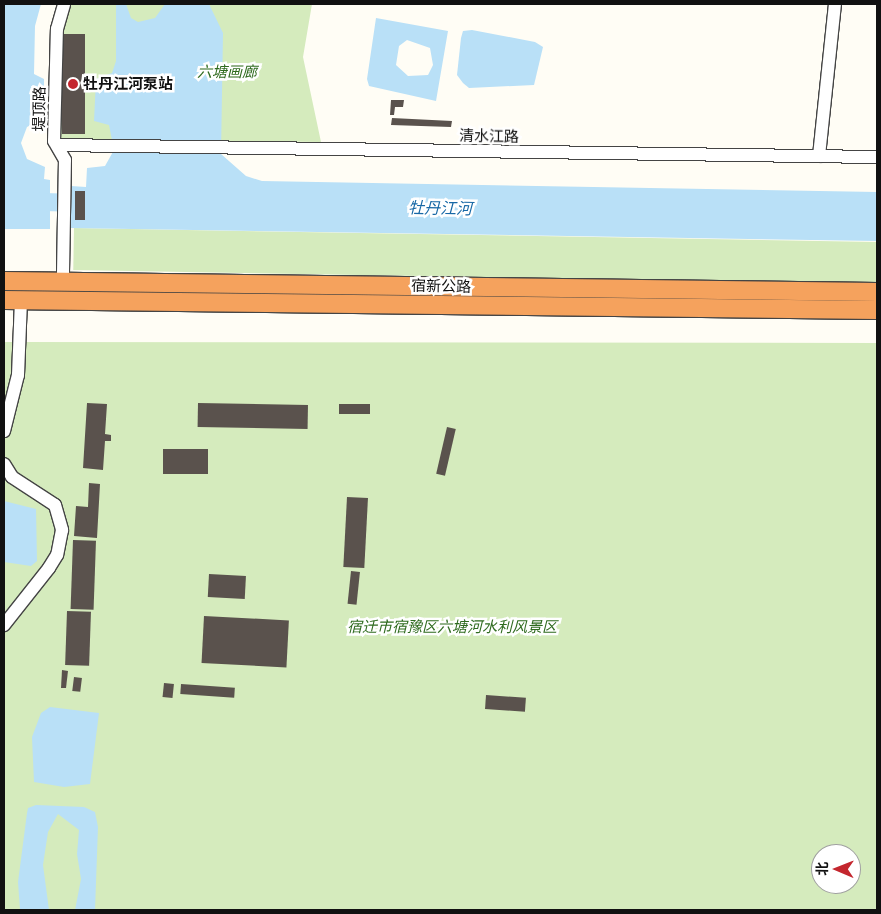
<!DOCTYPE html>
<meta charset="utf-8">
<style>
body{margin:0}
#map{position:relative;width:881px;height:914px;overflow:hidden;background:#fffdf5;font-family:"Playfair Display","Noto Sans SC",serif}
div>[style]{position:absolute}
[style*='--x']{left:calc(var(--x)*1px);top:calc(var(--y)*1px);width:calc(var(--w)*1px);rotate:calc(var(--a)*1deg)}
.green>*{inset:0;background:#d5ebbd;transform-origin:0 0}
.water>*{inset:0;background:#b9e0f7}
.river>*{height:18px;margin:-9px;padding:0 9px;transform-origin:9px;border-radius:9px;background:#b9e0f7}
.building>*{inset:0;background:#5a524d;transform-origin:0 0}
.roads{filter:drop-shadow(1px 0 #444) drop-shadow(-1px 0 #444) drop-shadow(0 1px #444) drop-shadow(0 -1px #444)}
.minor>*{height:12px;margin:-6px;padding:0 6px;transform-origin:6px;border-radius:6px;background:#fff}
.highway>*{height:18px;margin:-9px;padding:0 9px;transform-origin:9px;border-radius:9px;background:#f5a25d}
.dots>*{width:14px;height:14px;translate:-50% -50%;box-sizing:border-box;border:2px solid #fff;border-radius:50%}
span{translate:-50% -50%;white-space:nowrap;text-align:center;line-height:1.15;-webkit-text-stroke:5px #fff;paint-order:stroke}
.park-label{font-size:15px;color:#2f6b1f;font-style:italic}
.poi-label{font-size:15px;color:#111;font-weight:700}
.left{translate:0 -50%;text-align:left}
.street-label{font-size:15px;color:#111}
.water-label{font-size:16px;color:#1768a6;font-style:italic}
.frame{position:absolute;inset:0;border:5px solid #111;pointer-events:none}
.north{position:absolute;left:811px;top:844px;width:50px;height:50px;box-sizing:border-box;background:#fff;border:1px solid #a0a0a0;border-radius:50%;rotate:271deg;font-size:14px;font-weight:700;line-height:20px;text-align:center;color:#111}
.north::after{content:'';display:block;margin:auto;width:18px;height:22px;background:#c4262e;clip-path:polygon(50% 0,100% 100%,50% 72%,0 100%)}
</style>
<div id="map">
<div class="green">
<i style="clip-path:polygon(69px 4px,312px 4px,303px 57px,321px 142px,59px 139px,62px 28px)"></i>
<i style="left:74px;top:228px;width:803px;height:42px;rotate:1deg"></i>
<i style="clip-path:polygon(evenodd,4px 342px,877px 343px,877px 910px,4px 910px,4px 342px,821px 854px,851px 854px,851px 884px,821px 884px,821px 854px)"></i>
</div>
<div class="water">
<i style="clip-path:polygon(4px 4px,41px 4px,35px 26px,34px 74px,44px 79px,44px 118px,27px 127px,21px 143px,27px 159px,45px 167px,44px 179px,50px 180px,50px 229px,4px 229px)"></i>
<i style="clip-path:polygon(116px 4px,126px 4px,131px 18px,138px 22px,155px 18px,165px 4px,209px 4px,223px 33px,221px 154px,246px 176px,262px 181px,877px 192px,877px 241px,70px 228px,71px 186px,86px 187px,87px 168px,105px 166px,114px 150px,109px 125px,94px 121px,96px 79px,112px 73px,116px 61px)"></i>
<i style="clip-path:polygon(evenodd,376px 18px,448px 31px,436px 101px,369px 86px,367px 79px,376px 18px,407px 40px,430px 48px,433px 65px,428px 75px,408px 76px,396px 65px,399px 46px,407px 40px)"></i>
<i style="clip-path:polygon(472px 30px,535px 42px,543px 47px,534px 85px,469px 88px,463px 83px,457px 75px,461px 38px,463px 31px)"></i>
<i style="clip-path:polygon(4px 501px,36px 509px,37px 561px,31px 566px,4px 562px)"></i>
<i style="clip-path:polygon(50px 707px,99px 713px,90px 784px,64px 787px,34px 782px,32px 737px,41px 713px)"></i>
<i style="clip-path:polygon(36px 805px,84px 807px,95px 812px,98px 827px,95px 910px,75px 910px,81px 879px,77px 854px,79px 830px,58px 814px,48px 832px,43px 865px,49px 910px,20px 910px,18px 882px,27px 813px,28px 808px)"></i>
</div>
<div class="river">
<i style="--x:4;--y:201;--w:78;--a:1.5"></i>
</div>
<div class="building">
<i style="left:62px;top:34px;width:23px;height:100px"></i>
<i style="clip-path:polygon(391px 100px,404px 100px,403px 107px,395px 107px,394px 115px,390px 115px)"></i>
<i style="clip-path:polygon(392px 118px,452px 121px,451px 127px,391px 125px)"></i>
<i style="left:75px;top:191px;width:10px;height:29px"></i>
<i style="clip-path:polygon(87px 403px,107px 404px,105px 434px,111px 435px,111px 441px,105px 441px,103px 470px,83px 468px)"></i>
<i style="left:198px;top:403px;width:110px;height:24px;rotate:1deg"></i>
<i style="left:370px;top:404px;width:10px;height:31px;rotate:90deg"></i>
<i style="left:447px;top:427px;width:9px;height:48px;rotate:13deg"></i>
<i style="left:163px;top:449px;width:45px;height:25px"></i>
<i style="clip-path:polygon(89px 483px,100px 484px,97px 538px,74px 536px,76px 506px,88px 507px)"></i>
<i style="left:347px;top:497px;width:21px;height:70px;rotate:3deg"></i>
<i style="left:73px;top:540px;width:23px;height:69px;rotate:2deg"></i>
<i style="left:351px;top:571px;width:9px;height:33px;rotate:6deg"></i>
<i style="left:209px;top:574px;width:37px;height:23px;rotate:3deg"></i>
<i style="left:67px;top:611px;width:24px;height:54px;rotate:2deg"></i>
<i style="left:204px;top:616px;width:85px;height:47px;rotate:3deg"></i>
<i style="clip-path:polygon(62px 670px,68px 671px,66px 688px,61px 688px)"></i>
<i style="left:74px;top:677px;width:8px;height:14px;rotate:7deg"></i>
<i style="left:164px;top:683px;width:10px;height:14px;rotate:6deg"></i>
<i style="left:181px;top:684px;width:54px;height:10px;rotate:4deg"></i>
<i style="left:486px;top:695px;width:40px;height:14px;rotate:4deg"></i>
</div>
<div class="roads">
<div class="minor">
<i style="--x:57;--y:145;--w:820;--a:0.84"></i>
<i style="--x:819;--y:156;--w:153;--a:-84"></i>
<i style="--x:63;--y:273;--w:113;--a:-89"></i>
<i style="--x:65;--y:160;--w:22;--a:-120"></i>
<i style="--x:54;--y:141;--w:112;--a:-88.5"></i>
<i style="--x:57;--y:29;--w:26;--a:-74"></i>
<i style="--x:4;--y:431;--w:58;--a:-76"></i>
<i style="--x:18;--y:375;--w:75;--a:-87.7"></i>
<i style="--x:4;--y:464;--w:15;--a:58"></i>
<i style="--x:12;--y:477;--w:51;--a:33.1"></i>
<i style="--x:55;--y:505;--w:26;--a:74"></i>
<i style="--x:62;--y:530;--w:25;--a:101"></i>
<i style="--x:57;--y:555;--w:15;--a:122"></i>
<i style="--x:49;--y:568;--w:73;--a:128.3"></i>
</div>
<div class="highway">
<i style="--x:4;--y:281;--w:873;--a:0.72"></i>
<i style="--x:4;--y:300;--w:873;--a:0.66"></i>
</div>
</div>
<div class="dots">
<i style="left:73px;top:84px;background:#c4262e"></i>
</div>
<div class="park-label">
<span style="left:227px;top:72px">六塘画廊</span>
<span style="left:452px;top:627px">宿迁市宿豫区六塘河水利风景区</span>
</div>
<div class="poi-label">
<span class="left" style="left:83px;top:84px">牡丹江河泵站</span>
</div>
<div class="street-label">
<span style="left:39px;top:109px;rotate:-89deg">堤顶路</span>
<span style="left:489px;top:136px;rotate:1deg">清水江路</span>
<span style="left:441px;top:286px;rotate:1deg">宿新公路</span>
</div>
<div class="water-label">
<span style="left:440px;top:208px;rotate:1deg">牡丹江河</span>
</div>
<div class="frame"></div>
<div class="north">北</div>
</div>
